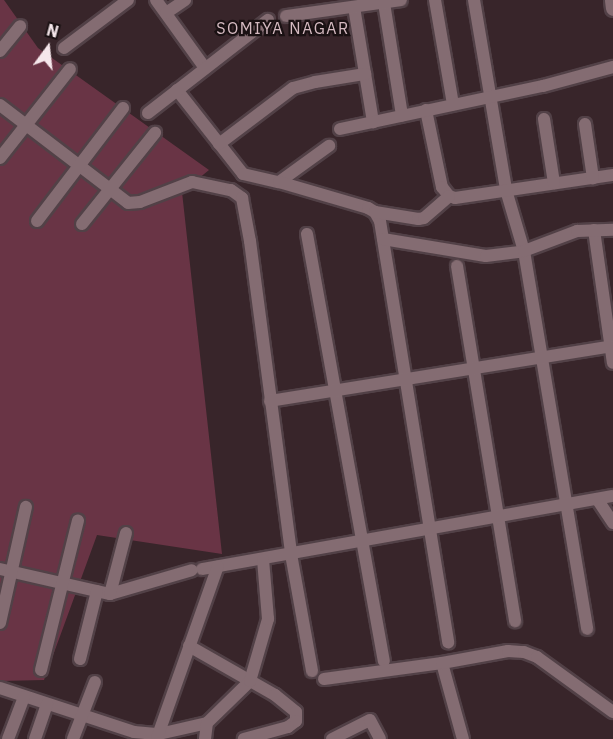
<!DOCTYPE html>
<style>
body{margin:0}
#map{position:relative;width:613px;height:739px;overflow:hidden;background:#38252a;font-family:"IBM Plex Sans",sans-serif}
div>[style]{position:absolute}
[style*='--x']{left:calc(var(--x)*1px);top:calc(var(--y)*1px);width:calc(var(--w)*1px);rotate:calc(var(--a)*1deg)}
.green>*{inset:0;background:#693445}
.roads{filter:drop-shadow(2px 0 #524147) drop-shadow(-2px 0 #524147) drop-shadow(0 2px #524147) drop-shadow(0 -2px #524147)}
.minor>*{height:12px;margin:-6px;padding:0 6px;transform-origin:6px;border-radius:6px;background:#846c72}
.secondary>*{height:15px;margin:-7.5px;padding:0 7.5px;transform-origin:7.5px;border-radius:7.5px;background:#846c72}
span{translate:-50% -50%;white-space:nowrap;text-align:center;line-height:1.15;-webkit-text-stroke:4.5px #1a1113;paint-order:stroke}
.neighbourhood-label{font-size:16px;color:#d5bac1;letter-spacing:1.5px}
.north{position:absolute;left:18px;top:18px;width:60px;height:60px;-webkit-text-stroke:4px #1a1113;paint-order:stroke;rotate:15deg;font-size:16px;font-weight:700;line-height:24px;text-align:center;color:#f5e7eb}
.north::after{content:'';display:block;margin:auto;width:21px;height:27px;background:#f5e7eb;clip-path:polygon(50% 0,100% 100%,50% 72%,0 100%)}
</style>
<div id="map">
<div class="green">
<i style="clip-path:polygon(0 0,4px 0,38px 48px,209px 170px,182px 192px,222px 554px,97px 535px,44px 680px,0 681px)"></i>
</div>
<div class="roads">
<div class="minor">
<i style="--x:156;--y:0;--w:84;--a:54.2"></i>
<i style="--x:435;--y:0;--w:106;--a:80.2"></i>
<i style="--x:474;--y:0;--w:193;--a:80.4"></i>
<i style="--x:506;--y:190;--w:64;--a:73.6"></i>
<i style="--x:524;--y:251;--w:383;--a:80.5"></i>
<i style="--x:384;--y:3;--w:114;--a:80.9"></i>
<i style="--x:354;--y:7;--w:117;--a:80.6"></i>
<i style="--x:166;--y:13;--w:23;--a:-34"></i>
<i style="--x:286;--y:16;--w:116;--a:-7.9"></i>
<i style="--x:64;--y:48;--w:80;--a:-36.9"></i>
<i style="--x:0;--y:51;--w:32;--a:-51"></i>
<i style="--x:177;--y:90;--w:107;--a:51.8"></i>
<i style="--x:243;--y:174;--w:37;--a:13"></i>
<i style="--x:279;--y:182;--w:62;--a:-35.8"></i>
<i style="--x:0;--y:105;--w:161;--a:37.4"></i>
<i style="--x:128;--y:203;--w:12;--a:-5"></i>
<i style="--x:140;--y:202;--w:56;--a:-21"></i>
<i style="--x:192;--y:182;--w:40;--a:12"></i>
<i style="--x:231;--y:190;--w:14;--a:36"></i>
<i style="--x:242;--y:198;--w:44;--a:79.5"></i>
<i style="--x:250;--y:241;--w:316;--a:82.5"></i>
<i style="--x:291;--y:554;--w:119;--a:79.8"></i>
<i style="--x:426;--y:110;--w:79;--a:78.3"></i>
<i style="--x:442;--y:187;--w:11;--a:52"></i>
<i style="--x:449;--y:196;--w:6;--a:18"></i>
<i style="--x:455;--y:198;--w:160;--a:-8.3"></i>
<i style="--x:148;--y:113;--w:152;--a:-37.8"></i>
<i style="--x:544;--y:119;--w:65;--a:81.1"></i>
<i style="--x:585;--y:124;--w:55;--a:81.6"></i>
<i style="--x:340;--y:129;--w:208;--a:-12"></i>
<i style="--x:543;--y:86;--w:73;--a:-15.2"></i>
<i style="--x:219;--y:144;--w:93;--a:-37.1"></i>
<i style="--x:293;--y:88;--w:23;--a:-15"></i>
<i style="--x:315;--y:82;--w:51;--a:-9.1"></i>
<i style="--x:0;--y:158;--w:113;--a:-51.8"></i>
<i style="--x:279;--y:182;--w:93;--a:16.3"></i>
<i style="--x:368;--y:208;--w:8;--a:30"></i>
<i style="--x:375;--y:212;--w:10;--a:61"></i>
<i style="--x:380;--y:221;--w:427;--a:80.8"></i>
<i style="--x:375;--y:212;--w:44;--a:9.2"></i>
<i style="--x:418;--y:219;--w:6;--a:-9"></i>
<i style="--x:424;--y:218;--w:33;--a:-41"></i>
<i style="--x:37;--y:221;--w:142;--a:-52.7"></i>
<i style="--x:82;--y:224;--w:117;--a:-51.3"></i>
<i style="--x:594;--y:230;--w:134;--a:81.9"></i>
<i style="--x:307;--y:234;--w:434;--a:79.8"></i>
<i style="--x:383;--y:239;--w:104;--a:9.4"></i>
<i style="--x:486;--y:256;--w:38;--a:-7"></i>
<i style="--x:524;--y:251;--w:57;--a:-20.7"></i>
<i style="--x:577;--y:231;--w:36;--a:-2"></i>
<i style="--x:457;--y:266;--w:360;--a:80.7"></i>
<i style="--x:270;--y:401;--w:347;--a:-9.1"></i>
<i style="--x:597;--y:499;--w:29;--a:56"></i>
<i style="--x:0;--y:569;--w:113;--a:12.8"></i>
<i style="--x:110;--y:594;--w:85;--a:-16.3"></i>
<i style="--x:202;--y:569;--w:417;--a:-10.1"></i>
<i style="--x:110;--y:594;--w:63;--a:-75.3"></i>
<i style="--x:0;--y:623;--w:119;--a:-77.4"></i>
<i style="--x:189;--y:646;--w:99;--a:29.7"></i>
<i style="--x:275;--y:695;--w:27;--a:39"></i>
<i style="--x:296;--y:712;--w:9;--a:90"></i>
<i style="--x:296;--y:721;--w:10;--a:143"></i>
<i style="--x:288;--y:727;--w:46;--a:164.7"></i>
<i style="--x:80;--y:659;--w:70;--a:-76"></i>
<i style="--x:442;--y:663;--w:79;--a:74.6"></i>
<i style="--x:41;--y:670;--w:154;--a:-76.1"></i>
<i style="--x:324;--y:679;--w:119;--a:-7.7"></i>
<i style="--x:442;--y:663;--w:67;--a:-10.3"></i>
<i style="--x:508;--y:651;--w:16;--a:4"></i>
<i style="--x:524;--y:652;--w:14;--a:21"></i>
<i style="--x:537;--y:657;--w:94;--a:35.9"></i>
<i style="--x:0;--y:688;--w:141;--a:18.2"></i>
<i style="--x:134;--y:732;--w:25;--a:5"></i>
<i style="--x:159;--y:734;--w:49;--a:-12.9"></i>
<i style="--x:207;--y:723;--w:60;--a:-44.3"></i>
<i style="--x:250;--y:681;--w:65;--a:-73.8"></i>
<i style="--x:268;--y:619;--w:59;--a:-94.8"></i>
<i style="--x:157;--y:738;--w:182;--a:-70.5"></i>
<i style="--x:8;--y:739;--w:45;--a:-69.1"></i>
<i style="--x:35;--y:739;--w:37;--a:-71"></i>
<i style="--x:73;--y:739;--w:61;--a:-68.9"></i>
<i style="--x:205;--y:739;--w:16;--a:-83"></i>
<i style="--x:332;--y:739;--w:42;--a:-26.6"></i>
<i style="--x:370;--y:720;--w:21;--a:62"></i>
</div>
<div class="secondary">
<i style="--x:612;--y:0;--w:8;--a:83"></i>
</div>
</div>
<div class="neighbourhood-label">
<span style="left:283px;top:28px">SOMIYA NAGAR</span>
</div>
<div class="north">N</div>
</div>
